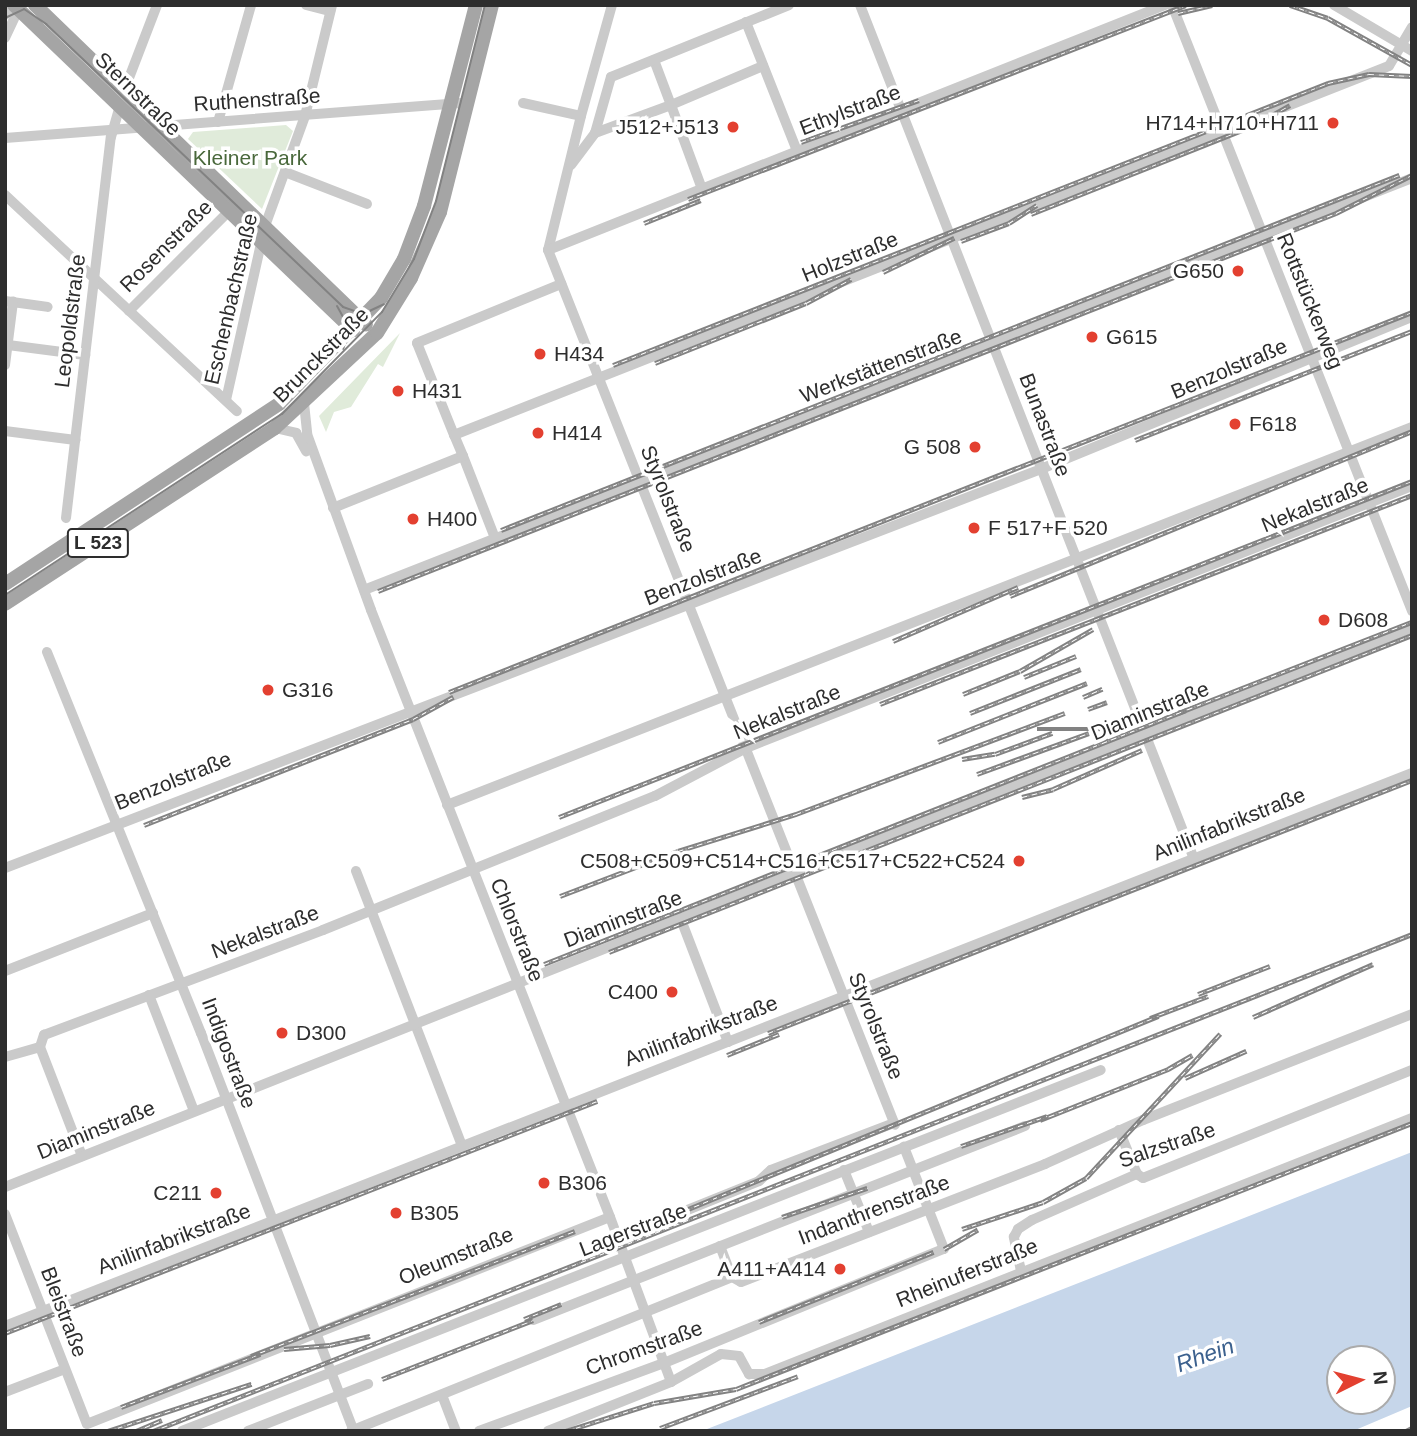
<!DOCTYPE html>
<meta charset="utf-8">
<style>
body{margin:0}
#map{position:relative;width:1417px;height:1436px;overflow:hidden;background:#fff;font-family:Helvetica,sans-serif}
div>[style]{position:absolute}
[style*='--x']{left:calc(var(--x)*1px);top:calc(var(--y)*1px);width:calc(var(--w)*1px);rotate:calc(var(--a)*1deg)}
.green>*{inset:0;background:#e0ebda}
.water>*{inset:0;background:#c6d6ea}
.minor>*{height:10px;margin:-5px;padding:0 5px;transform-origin:5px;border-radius:5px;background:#cacaca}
.major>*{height:14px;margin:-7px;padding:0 7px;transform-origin:7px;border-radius:7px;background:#a5a5a5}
.tram>*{height:2px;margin:-1px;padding:0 1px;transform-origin:1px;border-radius:1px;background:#828282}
.rail>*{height:4.5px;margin-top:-2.25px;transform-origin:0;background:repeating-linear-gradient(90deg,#fff 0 5px,#828282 0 10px);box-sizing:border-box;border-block:2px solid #828282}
.dots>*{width:19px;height:19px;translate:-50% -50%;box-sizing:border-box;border:4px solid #fff;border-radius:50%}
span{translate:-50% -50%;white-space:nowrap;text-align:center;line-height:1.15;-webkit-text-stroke:7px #fff;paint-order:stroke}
.shield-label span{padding:2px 5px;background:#fff;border:2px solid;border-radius:5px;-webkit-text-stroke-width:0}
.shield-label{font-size:19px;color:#2d2d2d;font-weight:700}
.street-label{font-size:21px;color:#2d2d2d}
.poi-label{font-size:21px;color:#2d2d2d}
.right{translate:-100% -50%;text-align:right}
.left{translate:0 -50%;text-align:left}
.park-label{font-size:21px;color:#49683b}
.water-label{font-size:23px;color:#3c618e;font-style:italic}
.frame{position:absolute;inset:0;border:7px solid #2d2d2d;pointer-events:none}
.north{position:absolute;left:1326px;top:1345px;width:70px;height:70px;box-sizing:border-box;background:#fff;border:2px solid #ababab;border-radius:50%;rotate:84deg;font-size:19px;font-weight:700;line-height:28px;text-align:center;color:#2d2d2d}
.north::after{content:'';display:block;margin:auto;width:24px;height:32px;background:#e34030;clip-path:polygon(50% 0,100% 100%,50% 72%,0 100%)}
</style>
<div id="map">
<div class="green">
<i style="clip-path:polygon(286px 125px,293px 131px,262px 209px,188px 139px,193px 132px)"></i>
<i style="clip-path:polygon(400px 333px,383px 367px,378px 364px,351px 407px,334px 412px,326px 432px,319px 416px)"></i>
</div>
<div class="water">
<i style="clip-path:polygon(evenodd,1412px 1152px,1412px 1406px,1353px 1431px,702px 1431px,1412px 1152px,1340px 1359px,1382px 1359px,1382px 1401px,1340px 1401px,1340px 1359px)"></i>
</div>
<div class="minor">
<i style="--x:306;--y:5;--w:25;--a:14"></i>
<i style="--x:860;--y:5;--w:917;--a:68.64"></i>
<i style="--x:1172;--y:5;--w:652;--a:68.39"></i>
<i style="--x:1334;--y:5;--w:91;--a:30.5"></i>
<i style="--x:5;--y:15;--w:11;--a:-63"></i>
<i style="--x:746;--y:22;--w:139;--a:68.4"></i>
<i style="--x:5;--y:38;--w:35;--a:-65"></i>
<i style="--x:654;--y:60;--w:48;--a:69.3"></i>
<i style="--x:671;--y:105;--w:100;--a:-23"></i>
<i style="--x:124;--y:91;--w:92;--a:-69"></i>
<i style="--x:523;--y:103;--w:59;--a:12.6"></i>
<i style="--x:581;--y:116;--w:115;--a:-74.4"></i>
<i style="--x:581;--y:116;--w:138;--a:103.8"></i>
<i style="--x:548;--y:250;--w:941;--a:68.37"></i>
<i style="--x:218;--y:122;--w:122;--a:-74.2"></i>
<i style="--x:595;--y:133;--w:81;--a:-20.2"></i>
<i style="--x:671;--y:105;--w:90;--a:69.7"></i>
<i style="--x:5;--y:138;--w:464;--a:-4.4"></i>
<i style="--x:571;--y:165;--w:40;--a:-53"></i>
<i style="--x:595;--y:133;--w:58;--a:-74.1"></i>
<i style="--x:611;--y:77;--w:192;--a:-22"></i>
<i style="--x:285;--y:172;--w:88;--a:21.3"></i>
<i style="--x:5;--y:195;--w:317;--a:43"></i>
<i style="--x:548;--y:250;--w:664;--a:-21.66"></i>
<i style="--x:5;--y:301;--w:43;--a:7.9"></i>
<i style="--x:129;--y:311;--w:144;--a:-45"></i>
<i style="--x:8;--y:345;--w:78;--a:7.4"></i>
<i style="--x:5;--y:365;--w:64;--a:-82.8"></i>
<i style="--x:226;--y:400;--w:178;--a:-77.4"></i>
<i style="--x:265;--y:226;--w:117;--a:-70"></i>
<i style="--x:305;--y:116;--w:114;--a:-76.3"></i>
<i style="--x:304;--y:403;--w:31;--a:84"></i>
<i style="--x:307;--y:434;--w:187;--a:70"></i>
<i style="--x:371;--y:610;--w:652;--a:68.51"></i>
<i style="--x:610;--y:1217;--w:176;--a:69.7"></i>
<i style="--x:275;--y:428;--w:22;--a:13"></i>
<i style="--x:296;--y:433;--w:21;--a:61"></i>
<i style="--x:5;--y:431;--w:71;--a:7.3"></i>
<i style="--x:454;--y:435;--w:99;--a:-111.9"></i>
<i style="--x:417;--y:343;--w:156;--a:-22.3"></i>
<i style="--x:463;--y:456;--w:88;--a:68.7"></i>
<i style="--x:333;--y:508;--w:140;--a:-21.8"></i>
<i style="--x:463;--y:456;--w:23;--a:-113"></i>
<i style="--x:454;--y:435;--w:1005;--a:-21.54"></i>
<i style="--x:1389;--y:66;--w:45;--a:-59.5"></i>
<i style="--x:66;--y:518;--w:384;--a:-83.3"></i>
<i style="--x:111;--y:137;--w:32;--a:-74"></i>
<i style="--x:364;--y:590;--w:1126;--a:-21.46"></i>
<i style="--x:47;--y:652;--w:411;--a:68"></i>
<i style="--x:201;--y:1033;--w:426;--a:69"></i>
<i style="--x:447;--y:805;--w:1036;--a:-21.39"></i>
<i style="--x:5;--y:868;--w:1110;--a:-21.06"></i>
<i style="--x:1041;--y:469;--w:401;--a:-22.3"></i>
<i style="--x:356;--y:871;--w:295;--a:68.9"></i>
<i style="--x:680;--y:917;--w:134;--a:69"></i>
<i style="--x:5;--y:971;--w:159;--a:-21.4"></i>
<i style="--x:149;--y:995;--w:124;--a:68.8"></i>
<i style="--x:40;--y:1047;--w:13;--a:-72"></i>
<i style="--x:44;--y:1035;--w:298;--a:-20.6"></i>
<i style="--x:323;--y:930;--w:358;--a:-22"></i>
<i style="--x:655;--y:796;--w:103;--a:-27.8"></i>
<i style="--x:746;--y:748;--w:716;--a:-21.47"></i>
<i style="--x:5;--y:1057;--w:36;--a:-16"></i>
<i style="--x:40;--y:1047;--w:117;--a:68.9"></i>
<i style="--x:1119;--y:1130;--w:48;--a:67.8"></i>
<i style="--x:844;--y:1170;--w:67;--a:68"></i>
<i style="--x:5;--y:1187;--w:1514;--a:-21.67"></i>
<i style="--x:5;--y:1214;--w:225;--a:68.7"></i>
<i style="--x:87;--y:1424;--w:562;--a:-21.59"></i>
<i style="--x:618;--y:1238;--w:152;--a:-22"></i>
<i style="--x:759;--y:1181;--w:16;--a:-43"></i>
<i style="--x:771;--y:1170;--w:132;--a:-20.9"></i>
<i style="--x:720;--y:1246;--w:33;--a:69"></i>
<i style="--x:1021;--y:1271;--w:35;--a:-102"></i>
<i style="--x:1014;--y:1237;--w:9;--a:-63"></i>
<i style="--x:1018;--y:1229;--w:17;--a:-33"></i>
<i style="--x:1032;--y:1220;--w:115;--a:-23.7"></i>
<i style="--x:1137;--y:1174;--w:7;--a:34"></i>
<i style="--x:1143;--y:1178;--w:290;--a:-21.9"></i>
<i style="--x:732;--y:1277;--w:10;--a:29"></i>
<i style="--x:741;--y:1282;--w:326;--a:-21.2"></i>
<i style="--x:1045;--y:1164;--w:107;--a:-24.2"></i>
<i style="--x:1143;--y:1120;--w:289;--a:-21.5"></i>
<i style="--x:533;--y:1320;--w:529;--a:-21.52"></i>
<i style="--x:5;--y:1326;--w:1512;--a:-21.46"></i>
<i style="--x:5;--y:1392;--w:64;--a:-21"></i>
<i style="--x:442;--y:1395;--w:39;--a:69"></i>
<i style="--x:182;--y:1431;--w:987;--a:-21.45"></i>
<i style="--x:248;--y:1431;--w:129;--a:-21.4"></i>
<i style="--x:351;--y:1431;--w:411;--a:-22"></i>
<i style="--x:479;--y:1431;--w:197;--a:-20.2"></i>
<i style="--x:664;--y:1363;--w:302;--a:-22.2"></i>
<i style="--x:944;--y:1249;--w:110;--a:-111.4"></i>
<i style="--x:548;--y:1431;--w:132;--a:-21.7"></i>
<i style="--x:671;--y:1382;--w:57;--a:-29.2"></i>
<i style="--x:721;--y:1354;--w:18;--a:6"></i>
<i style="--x:739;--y:1356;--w:21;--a:61"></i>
<i style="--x:749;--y:1374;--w:16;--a:0"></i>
<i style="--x:765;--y:1374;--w:696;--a:-21.59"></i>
</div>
<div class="major">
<i style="--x:14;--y:5;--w:470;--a:43.8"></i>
<i style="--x:35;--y:5;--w:460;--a:44"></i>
<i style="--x:5;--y:584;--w:328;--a:-33.3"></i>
<i style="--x:279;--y:404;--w:147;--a:-46.1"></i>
<i style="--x:381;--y:298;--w:45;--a:-59.5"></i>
<i style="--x:404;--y:259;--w:57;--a:-69.3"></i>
<i style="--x:424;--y:206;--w:208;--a:-75.5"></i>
<i style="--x:5;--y:604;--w:322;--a:-33.1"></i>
<i style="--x:275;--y:428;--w:139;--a:-43"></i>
<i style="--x:377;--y:333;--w:65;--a:-58.3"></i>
<i style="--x:411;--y:278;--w:72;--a:-66.3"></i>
<i style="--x:440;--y:212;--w:213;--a:-75.9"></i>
</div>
<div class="tram">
<i style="--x:5;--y:18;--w:21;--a:-25"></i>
<i style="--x:24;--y:9;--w:27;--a:34"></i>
<i style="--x:46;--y:24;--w:410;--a:43.6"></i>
<i style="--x:343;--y:307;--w:21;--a:19"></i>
<i style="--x:363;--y:314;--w:23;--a:-25"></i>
<i style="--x:337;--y:306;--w:26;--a:61"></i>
<i style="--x:350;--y:329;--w:21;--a:109"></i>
<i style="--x:5;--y:595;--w:331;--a:-33.2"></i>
<i style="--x:282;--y:414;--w:143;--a:-45.6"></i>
<i style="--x:382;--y:312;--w:62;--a:-58.9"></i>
<i style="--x:414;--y:259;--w:62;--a:-69.2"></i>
<i style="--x:436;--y:201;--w:202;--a:-76"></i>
</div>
<div class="rail">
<i style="--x:1290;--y:5;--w:40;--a:18.9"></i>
<i style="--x:1328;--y:18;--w:96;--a:29.2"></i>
<i style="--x:1178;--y:13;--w:35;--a:-13"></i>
<i style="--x:801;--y:142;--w:125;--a:-19.6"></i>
<i style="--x:688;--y:199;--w:534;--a:-21.28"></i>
<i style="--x:1031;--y:214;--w:241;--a:-21.7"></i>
<i style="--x:1255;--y:125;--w:40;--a:-29.7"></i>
<i style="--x:644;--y:223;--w:61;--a:-22"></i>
<i style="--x:961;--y:241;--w:51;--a:-20.6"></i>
<i style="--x:1009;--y:223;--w:33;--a:-33"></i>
<i style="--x:883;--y:272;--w:79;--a:-25.6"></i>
<i style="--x:655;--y:363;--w:162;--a:-21.7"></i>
<i style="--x:806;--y:303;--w:51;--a:-28.1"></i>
<i style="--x:613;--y:365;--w:769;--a:-21.52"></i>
<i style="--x:1328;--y:83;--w:42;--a:-12.4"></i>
<i style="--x:1369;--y:74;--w:43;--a:2.7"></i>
<i style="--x:1135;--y:440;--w:298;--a:-21.5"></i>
<i style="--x:501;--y:530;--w:966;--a:-21.57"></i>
<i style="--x:378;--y:591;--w:1030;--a:-21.53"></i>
<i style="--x:1336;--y:213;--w:85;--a:-26.6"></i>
<i style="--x:1010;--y:596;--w:435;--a:-22.3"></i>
<i style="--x:893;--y:641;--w:136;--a:-23.4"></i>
<i style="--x:1024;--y:677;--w:56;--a:-22"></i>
<i style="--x:449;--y:692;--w:1035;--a:-21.53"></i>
<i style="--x:963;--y:694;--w:61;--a:-22"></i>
<i style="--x:1020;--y:671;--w:84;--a:-29.9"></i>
<i style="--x:1083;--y:697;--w:21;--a:-23"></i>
<i style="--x:880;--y:704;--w:572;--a:-21.45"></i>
<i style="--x:1088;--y:709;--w:20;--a:-20"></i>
<i style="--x:970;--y:713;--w:119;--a:-21.6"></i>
<i style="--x:1178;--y:713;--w:251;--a:-21.3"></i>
<i style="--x:1037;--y:729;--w:56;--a:0"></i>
<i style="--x:1093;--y:729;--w:44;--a:-7.8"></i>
<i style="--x:938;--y:742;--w:160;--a:-21.6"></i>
<i style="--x:962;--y:759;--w:33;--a:-9"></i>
<i style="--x:995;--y:754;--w:61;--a:-20.2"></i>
<i style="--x:977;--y:774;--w:119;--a:-20.1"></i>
<i style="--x:1022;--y:797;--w:32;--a:-14"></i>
<i style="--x:1053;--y:789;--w:97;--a:-23.7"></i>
<i style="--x:559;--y:817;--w:917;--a:-21.5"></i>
<i style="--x:144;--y:825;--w:289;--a:-21.5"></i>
<i style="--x:413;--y:719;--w:46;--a:-28.8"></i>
<i style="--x:560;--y:896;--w:126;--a:-20.9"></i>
<i style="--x:678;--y:851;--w:124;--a:-17.4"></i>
<i style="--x:796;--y:814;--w:287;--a:-20.6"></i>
<i style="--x:609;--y:952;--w:863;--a:-21.54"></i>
<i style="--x:544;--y:964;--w:690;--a:-21.59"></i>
<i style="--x:1198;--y:994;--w:77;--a:-21.3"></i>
<i style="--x:1253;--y:1017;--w:131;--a:-23.8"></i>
<i style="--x:1150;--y:1018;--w:62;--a:-20.8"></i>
<i style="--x:768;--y:1033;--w:692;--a:-21.45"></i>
<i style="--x:727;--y:1055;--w:56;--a:-22"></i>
<i style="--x:1185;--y:1078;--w:67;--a:-23.9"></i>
<i style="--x:1040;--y:1120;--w:138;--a:-21.7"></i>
<i style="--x:1168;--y:1069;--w:28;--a:-30"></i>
<i style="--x:961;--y:1146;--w:91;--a:-19.2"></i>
<i style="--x:782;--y:1217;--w:90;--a:-18.8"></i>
<i style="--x:962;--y:1229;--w:85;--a:-18.4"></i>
<i style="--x:1043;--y:1202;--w:49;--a:-29.2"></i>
<i style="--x:1086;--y:1178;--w:197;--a:-47.1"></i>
<i style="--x:620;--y:1237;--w:582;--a:-22.33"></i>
<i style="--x:944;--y:1249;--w:39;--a:-30"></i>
<i style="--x:524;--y:1319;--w:40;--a:-22"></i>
<i style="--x:759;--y:1322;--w:188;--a:-21.9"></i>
<i style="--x:5;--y:1333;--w:636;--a:-21.4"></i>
<i style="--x:284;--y:1349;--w:46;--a:-5"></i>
<i style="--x:330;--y:1345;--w:41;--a:-12.7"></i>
<i style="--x:251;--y:1356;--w:347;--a:-21.1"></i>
<i style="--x:382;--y:1379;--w:162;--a:-21.3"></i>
<i style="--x:121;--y:1407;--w:149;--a:-20.9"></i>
<i style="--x:660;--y:1428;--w:147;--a:-20.6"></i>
<i style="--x:108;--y:1431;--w:151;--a:-18.2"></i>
<i style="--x:136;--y:1431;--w:28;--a:-23"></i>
<i style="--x:153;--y:1431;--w:1354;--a:-21.54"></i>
<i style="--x:566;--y:1431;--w:92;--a:-17.7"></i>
<i style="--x:654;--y:1403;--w:83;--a:-9.7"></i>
<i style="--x:736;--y:1389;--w:726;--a:-21.48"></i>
<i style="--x:1406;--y:1431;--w:7;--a:-27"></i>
</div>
<div class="dots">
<i style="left:1333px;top:123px;background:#e34030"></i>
<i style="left:733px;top:127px;background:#e34030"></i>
<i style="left:1238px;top:271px;background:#e34030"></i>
<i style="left:1092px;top:337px;background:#e34030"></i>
<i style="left:540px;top:354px;background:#e34030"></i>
<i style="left:398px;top:391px;background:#e34030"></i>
<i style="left:1235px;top:424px;background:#e34030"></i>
<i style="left:538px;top:433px;background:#e34030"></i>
<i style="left:975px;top:447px;background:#e34030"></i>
<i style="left:413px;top:519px;background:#e34030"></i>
<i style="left:974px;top:528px;background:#e34030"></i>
<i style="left:1324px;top:620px;background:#e34030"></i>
<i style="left:268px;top:690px;background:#e34030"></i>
<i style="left:1019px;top:861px;background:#e34030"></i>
<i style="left:672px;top:992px;background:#e34030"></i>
<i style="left:282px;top:1033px;background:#e34030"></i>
<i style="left:544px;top:1183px;background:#e34030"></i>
<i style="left:216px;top:1193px;background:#e34030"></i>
<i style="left:396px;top:1213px;background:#e34030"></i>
<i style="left:840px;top:1269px;background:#e34030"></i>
</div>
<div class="shield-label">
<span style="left:98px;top:543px">L 523</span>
</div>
<div class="street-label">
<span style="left:138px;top:94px;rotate:44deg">Sternstraße</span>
<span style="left:257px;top:100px;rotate:-4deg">Ruthenstraße</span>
<span style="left:850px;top:110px;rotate:-21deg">Ethylstraße</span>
<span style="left:166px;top:246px;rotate:-45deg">Rosenstraße</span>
<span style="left:850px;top:257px;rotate:-22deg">Holzstraße</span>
<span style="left:231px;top:299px;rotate:-77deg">Eschenbachstraße</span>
<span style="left:1310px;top:301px;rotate:68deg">Rottstückerweg</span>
<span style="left:70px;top:321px;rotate:-83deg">Leopoldstraße</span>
<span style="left:321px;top:355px;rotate:-45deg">Brunckstraße</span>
<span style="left:881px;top:366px;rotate:-21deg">Werkstättenstraße</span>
<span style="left:1229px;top:369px;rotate:-23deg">Benzolstraße</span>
<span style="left:1045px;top:425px;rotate:69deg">Bunastraße</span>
<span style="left:668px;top:499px;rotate:68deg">Styrolstraße</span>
<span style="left:1315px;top:505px;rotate:-22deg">Nekalstraße</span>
<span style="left:703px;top:577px;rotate:-21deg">Benzolstraße</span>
<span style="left:1150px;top:711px;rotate:-22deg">Diaminstraße</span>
<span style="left:787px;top:712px;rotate:-22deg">Nekalstraße</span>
<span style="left:173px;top:781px;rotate:-22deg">Benzolstraße</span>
<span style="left:1229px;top:824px;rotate:-22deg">Anilinfabrikstraße</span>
<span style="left:623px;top:919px;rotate:-21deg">Diaminstraße</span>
<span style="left:517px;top:930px;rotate:68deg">Chlorstraße</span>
<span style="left:265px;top:932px;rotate:-21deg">Nekalstraße</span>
<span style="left:876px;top:1026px;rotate:68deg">Styrolstraße</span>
<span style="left:701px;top:1031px;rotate:-21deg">Anilinfabrikstraße</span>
<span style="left:229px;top:1053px;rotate:69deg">Indigostraße</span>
<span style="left:96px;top:1130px;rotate:-22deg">Diaminstraße</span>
<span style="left:1167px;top:1145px;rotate:-19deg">Salzstraße</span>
<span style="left:874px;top:1210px;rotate:-21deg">Indanthrenstraße</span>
<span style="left:633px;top:1230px;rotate:-21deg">Lagerstraße</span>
<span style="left:174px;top:1239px;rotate:-21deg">Anilinfabrikstraße</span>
<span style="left:456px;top:1256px;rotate:-22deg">Oleumstraße</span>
<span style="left:967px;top:1273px;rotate:-22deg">Rheinuferstraße</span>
<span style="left:64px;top:1312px;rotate:69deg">Bleistraße</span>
<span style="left:644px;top:1348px;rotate:-20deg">Chromstraße</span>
</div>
<div class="poi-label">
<span class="right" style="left:1319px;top:123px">H714+H710+H711</span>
<span class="right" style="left:719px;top:127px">J512+J513</span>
<span class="right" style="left:1224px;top:271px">G650</span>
<span class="left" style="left:1106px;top:337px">G615</span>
<span class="left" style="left:554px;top:354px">H434</span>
<span class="left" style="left:412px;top:391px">H431</span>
<span class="left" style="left:1249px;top:424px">F618</span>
<span class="left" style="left:552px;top:433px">H414</span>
<span class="right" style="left:961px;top:447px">G 508</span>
<span class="left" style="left:427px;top:519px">H400</span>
<span class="left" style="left:988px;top:528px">F 517+F 520</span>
<span class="left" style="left:1338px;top:620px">D608</span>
<span class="left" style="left:282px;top:690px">G316</span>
<span class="right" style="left:1005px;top:861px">C508+C509+C514+C516+C517+C522+C524</span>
<span class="right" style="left:658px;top:992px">C400</span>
<span class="left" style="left:296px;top:1033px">D300</span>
<span class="left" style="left:558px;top:1183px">B306</span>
<span class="right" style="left:202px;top:1193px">C211</span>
<span class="left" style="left:410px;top:1213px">B305</span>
<span class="right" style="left:826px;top:1269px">A411+A414</span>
</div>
<div class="park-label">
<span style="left:250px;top:158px">Kleiner Park</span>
</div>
<div class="water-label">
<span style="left:1205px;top:1355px;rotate:-20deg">Rhein</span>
</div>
<div class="frame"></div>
<div class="north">N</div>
</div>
